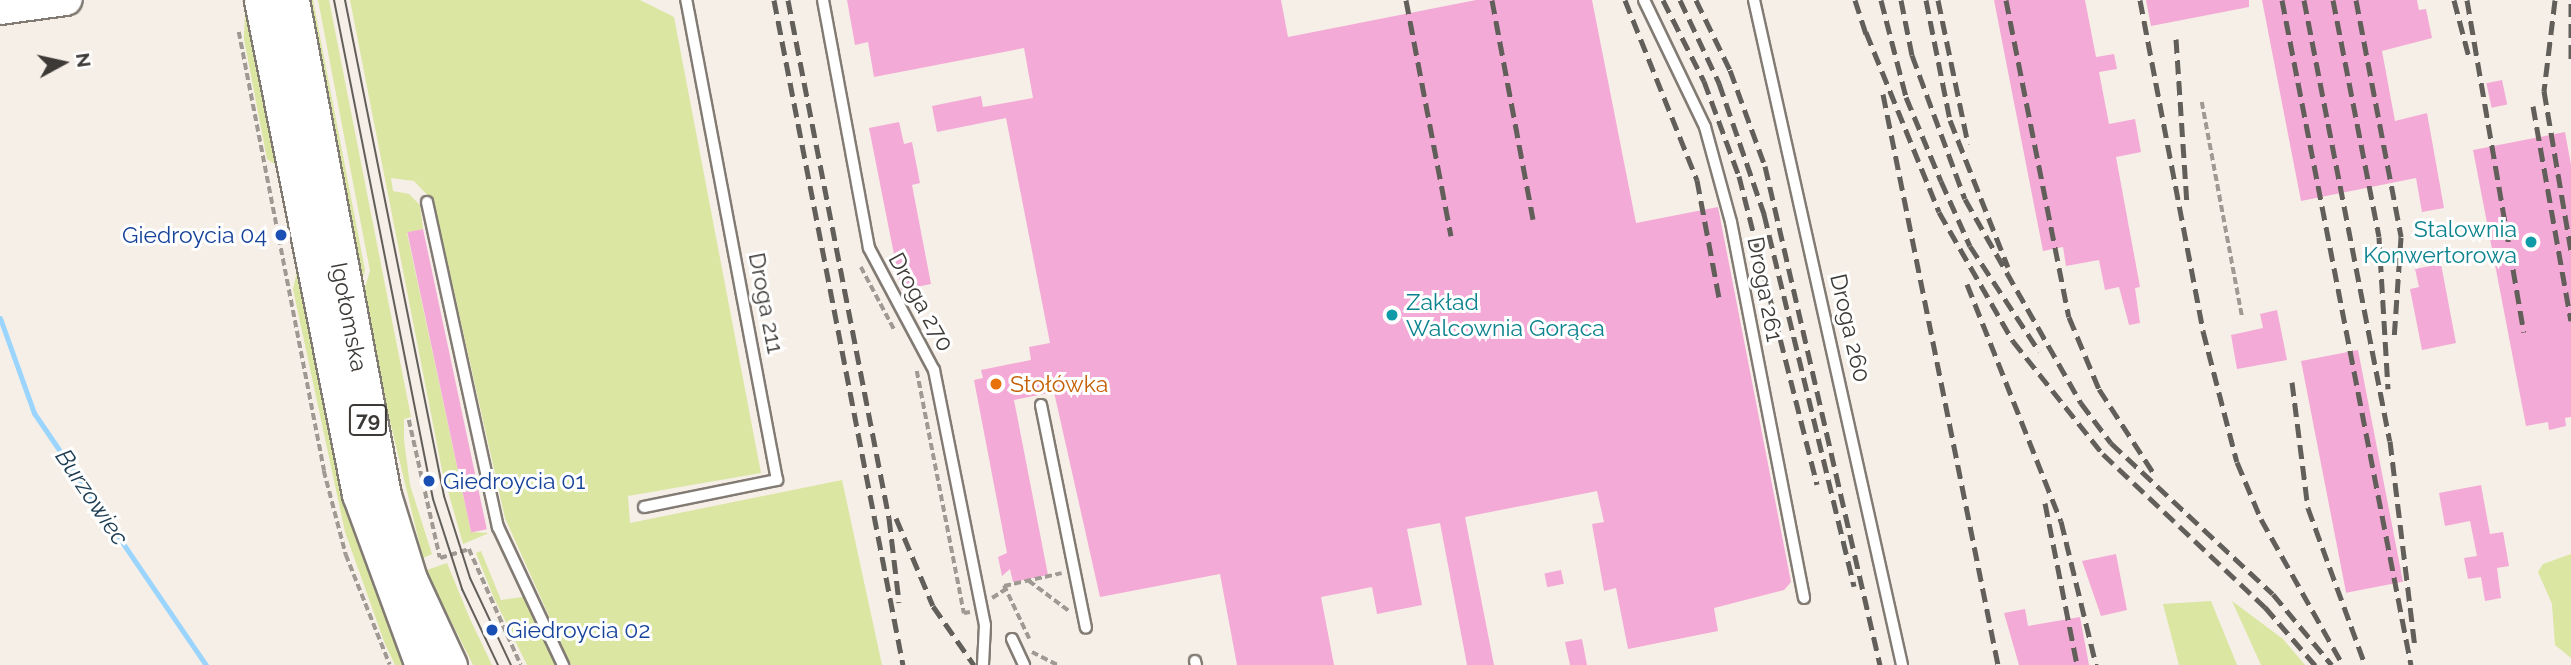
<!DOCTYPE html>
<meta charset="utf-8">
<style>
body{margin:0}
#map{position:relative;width:2571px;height:665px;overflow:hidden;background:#f6efe7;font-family:Raleway,sans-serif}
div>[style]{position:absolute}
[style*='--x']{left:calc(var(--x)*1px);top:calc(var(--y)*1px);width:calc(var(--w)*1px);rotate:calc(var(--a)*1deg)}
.green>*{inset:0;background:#dae6a1}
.stream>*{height:5px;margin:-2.5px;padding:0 2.5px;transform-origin:2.5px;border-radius:2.5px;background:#9bd5fd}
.building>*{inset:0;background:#f4aad6;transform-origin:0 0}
.path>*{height:3.5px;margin-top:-1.75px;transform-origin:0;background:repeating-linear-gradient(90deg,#9e9993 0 7px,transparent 0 10.5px)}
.roads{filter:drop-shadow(2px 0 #827b74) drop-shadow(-2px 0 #827b74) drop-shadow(0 2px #827b74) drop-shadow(0 -2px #827b74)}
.lane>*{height:10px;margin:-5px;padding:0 5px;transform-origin:5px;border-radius:5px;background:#fff}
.secondary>*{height:30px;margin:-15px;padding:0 15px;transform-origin:15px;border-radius:15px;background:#fff}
.primary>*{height:33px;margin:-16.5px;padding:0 16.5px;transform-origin:16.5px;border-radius:16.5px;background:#fff}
.tram>*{height:2px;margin:-1px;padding:0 1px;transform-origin:1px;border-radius:1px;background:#625e5a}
.rail>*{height:5px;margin-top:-2.5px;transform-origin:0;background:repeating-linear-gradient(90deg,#625e5a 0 14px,transparent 0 21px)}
.dots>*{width:19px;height:19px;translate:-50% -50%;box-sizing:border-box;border:4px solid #fff;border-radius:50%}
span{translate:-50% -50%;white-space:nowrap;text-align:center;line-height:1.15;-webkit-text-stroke:6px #fff;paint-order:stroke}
.shield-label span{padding:2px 5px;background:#fff;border:2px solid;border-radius:5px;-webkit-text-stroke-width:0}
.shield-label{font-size:21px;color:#3c3936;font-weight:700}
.culture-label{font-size:23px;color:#0d838f}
.right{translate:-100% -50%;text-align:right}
.left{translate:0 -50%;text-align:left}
.transit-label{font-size:23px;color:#164399}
.street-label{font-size:23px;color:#3c3936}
.food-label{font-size:23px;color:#c56008}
.water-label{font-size:24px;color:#1c3d52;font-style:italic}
.north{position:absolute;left:28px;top:28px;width:70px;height:70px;-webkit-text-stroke:5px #fff;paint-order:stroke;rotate:82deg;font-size:19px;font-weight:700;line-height:28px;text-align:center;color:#3c3936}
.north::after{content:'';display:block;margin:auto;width:24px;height:32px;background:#3c3936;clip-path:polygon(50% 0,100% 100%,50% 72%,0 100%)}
</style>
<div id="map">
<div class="green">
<i style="clip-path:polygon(306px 0,313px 0,365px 270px,360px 288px,366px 332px,403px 508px,435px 600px,467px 665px,427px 589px,394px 486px,373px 385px)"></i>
<i style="clip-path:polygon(318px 0,329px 0,411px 417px,404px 419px,404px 440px,410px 485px,432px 554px,423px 558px,376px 363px,365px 287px,370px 271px)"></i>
<i style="clip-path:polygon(350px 0,640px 0,674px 17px,761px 473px,628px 496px,630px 523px,842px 480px,882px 665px,571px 665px,505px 518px,434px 202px,414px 181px,391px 178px,393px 191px,409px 194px,420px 205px,423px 229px,407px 233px,471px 532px,489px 533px,463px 544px,442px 470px)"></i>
<i style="clip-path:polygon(245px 10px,274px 127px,276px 165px,267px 159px,244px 39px)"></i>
<i style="clip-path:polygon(297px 271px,346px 492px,372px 581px,408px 665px,395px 665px,385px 644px,345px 532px,293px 289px)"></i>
<i style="clip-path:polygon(481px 551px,501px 600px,523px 597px,555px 665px,527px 665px,494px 598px,476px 553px)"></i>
<i style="clip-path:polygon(2571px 554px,2571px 658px,2555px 645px,2552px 604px,2538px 572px,2543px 564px)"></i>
<i style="clip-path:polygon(447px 563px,470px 619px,492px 665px,473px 665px,437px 593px,427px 570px)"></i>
<i style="clip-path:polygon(2211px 601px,2237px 665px,2179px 665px,2163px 604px)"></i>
<i style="clip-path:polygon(2232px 601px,2283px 639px,2305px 665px,2261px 665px)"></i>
</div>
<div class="stream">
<i style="--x:0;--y:318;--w:101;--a:70.3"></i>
<i style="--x:34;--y:413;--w:305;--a:55.7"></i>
</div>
<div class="building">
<i style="clip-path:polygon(847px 0,1281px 0,1288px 37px,1476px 0,1592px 0,1636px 223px,1718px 207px,1791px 582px,1784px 590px,1714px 608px,1718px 631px,1628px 649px,1616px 588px,1604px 591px,1592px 524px,1604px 522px,1597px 491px,1465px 517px,1494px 665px,1467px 665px,1440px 523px,1407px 529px,1422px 605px,1377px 614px,1372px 587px,1321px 597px,1334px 665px,1237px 665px,1220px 574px,1100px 597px,1054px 392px,1014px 400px,1048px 575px,1013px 582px,1010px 569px,1002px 576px,998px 557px,1007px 553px,974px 380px,983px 378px,981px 370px,1031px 360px,1029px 347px,1050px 343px,1006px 118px,937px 132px,932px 106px,981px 96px,983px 107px,1033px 98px,1024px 48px,874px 77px,868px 42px,855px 45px)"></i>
<i style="clip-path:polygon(1994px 0,2085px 0,2096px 57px,2114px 54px,2117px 69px,2099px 72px,2109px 124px,2135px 119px,2141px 152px,2116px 157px,2140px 287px,2135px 288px,2140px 323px,2129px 325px,2119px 287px,2105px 290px,2099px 260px,2066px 266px,2063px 247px,2043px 251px)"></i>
<i style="clip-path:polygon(2146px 0,2249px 0,2249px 7px,2151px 26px)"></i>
<i style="clip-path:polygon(2262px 0,2417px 0,2419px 10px,2426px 9px,2432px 38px,2382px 51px,2395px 121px,2427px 113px,2444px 208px,2422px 212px,2416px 178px,2301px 201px)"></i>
<i style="left:2502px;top:80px;width:25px;height:16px;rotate:78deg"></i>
<i style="clip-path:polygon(899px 122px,904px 144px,912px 142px,920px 183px,912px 185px,931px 284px,901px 290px,869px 128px)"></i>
<i style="clip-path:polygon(2565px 132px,2571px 165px,2571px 417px,2565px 418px,2566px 426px,2549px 430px,2548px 422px,2526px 426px,2473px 150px)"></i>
<i style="left:423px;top:229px;width:307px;height:16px;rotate:78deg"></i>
<i style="clip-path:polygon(2441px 264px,2456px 343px,2422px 350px,2410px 289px,2419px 287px,2415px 269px)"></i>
<i style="clip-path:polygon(2277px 310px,2287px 360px,2237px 369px,2231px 335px,2263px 328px,2260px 314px)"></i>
<i style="left:2358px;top:350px;width:236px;height:58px;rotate:79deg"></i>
<i style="clip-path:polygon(2481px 485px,2490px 534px,2503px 532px,2509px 566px,2497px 568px,2501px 598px,2485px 601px,2481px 577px,2468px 579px,2464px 558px,2477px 556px,2470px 521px,2445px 526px,2439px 493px)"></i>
<i style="clip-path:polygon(2116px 554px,2127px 610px,2101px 616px,2082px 561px)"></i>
<i style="left:1561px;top:570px;width:14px;height:17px;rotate:78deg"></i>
<i style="clip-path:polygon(2025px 609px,2028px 626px,2080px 617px,2089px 665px,2019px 665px,2004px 613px)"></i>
<i style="clip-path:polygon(1582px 639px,1587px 665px,1570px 665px,1565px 642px)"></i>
</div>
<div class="path">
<i style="--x:239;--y:32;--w:447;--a:79"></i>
<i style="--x:324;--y:471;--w:87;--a:75.3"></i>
<i style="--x:346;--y:555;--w:118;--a:68.2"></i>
<i style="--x:2202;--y:102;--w:218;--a:79.4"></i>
<i style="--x:861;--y:267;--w:72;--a:62"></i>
<i style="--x:917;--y:371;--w:247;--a:79"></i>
<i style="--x:964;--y:613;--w:6;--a:-9"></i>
<i style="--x:409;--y:420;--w:141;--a:77.3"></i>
<i style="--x:440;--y:558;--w:30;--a:-17"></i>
<i style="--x:469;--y:549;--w:127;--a:65.9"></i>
<i style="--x:1029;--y:581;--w:50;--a:36.9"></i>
<i style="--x:992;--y:598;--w:17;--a:-33"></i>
<i style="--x:1029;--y:639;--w:59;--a:-115.3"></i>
<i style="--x:1004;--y:586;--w:59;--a:-12.6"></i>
<i style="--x:1032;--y:652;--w:29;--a:27"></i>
</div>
<div class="roads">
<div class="lane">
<i style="--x:823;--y:0;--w:252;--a:79.5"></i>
<i style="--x:869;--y:248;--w:138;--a:62"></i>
<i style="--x:934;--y:370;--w:260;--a:78.7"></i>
<i style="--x:985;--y:625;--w:40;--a:92.9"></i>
<i style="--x:1644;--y:0;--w:141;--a:64.3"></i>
<i style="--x:1705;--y:127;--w:98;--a:74.7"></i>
<i style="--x:1731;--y:222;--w:383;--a:79"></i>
<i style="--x:1754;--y:0;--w:681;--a:77.45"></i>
<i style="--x:427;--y:202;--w:333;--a:77.7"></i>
<i style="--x:498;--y:527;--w:153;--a:64.8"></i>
<i style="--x:1041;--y:405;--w:227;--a:78.6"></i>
<i style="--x:644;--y:507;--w:136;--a:-11.5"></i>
<i style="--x:777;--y:480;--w:489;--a:-100.7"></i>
<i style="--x:1012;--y:639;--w:29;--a:65"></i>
<i style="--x:1195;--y:661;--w:4;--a:76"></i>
</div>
<div class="secondary">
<i style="--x:0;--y:9;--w:67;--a:-7.8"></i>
</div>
<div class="primary">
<i style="--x:261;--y:0;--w:504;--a:78.78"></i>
<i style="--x:359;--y:494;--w:182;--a:69.8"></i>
<i style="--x:292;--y:0;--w:503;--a:79.47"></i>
<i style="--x:384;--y:495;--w:88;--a:72.8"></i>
<i style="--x:410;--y:579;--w:95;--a:65.1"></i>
</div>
</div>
<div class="tram">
<i style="--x:334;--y:0;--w:509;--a:78.78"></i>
<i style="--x:433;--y:499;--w:95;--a:72.1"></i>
<i style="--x:462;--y:589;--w:84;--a:64.7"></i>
<i style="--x:345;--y:0;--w:506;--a:78.71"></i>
<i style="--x:444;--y:496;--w:86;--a:72.4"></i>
<i style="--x:470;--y:578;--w:96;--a:64.8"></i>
</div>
<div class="rail">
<i style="--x:774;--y:0;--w:677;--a:79.02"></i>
<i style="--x:788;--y:0;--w:528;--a:78.97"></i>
<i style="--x:889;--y:518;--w:85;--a:83.2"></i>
<i style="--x:1406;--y:0;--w:240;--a:79.2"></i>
<i style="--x:1492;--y:0;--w:223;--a:79.4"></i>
<i style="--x:1625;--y:0;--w:194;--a:68.2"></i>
<i style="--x:1697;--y:180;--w:119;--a:79.4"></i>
<i style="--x:1663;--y:0;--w:91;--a:63.2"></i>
<i style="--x:1704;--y:81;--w:101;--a:69.8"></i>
<i style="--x:1739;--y:176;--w:318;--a:75.8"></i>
<i style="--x:1680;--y:0;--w:92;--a:64.8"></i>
<i style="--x:1719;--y:83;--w:139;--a:71"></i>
<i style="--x:1764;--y:214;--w:383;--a:76.4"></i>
<i style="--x:1696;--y:0;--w:78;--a:64.1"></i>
<i style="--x:1730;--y:70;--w:102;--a:70"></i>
<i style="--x:1765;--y:166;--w:512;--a:77.02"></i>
<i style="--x:1855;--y:0;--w:42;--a:72"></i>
<i style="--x:1881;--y:0;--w:100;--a:75.5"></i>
<i style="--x:1906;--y:97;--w:91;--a:67.4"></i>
<i style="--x:1941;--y:181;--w:71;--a:66"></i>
<i style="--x:1970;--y:246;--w:126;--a:56.7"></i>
<i style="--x:1901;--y:0;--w:56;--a:78.7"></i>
<i style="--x:1912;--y:55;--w:153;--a:69.8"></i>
<i style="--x:1965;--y:199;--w:235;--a:60.4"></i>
<i style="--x:2081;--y:403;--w:50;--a:53.1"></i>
<i style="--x:2111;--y:443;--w:221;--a:43"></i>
<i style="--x:2273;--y:594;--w:92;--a:50.3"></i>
<i style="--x:1926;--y:0;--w:122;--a:78.7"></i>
<i style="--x:1950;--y:120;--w:158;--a:68.5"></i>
<i style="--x:1938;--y:0;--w:147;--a:78.2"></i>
<i style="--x:2006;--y:0;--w:323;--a:78.8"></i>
<i style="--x:2069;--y:317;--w:78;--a:67.4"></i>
<i style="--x:2099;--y:389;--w:99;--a:57"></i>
<i style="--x:2140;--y:0;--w:337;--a:79.2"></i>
<i style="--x:2203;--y:331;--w:135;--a:75.5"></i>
<i style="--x:2237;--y:462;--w:62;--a:67.2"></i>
<i style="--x:2261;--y:519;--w:167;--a:60.7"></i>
<i style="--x:2282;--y:0;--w:677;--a:79.02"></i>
<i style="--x:2304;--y:0;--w:449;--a:79"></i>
<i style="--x:2390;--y:441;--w:209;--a:83.1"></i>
<i style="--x:2333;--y:0;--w:241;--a:79"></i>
<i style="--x:2379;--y:237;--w:152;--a:86.6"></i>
<i style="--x:2356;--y:0;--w:241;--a:79.2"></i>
<i style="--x:2401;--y:237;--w:102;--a:93.9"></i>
<i style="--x:2454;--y:0;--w:59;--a:75.3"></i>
<i style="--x:2467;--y:0;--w:337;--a:80.3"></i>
<i style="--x:2555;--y:0;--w:92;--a:96.9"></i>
<i style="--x:2544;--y:91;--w:162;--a:80.4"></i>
<i style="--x:2571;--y:3;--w:61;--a:90"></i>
<i style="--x:1866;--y:32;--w:194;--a:67.9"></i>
<i style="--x:1939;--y:212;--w:149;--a:60.2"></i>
<i style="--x:2013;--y:341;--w:144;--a:51.5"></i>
<i style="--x:2103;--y:454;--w:223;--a:43.4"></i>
<i style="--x:2265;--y:607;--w:77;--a:49.2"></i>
<i style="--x:2176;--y:39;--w:166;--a:86.2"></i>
<i style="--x:1883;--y:94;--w:582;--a:78.61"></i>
<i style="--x:2533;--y:106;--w:218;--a:80"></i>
<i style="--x:1967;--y:284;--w:255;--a:68.4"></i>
<i style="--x:2061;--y:521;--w:148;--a:76.3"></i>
<i style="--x:2292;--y:382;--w:127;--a:82.8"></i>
<i style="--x:2308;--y:508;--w:167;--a:70"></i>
<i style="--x:2045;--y:503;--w:165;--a:78.8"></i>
<i style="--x:896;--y:518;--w:95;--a:67.2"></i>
<i style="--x:933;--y:606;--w:72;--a:55.2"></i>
</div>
<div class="dots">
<i style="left:281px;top:235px;background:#1a4fb4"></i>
<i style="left:2531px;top:242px;background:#0f9aa8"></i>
<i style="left:1392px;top:315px;background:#0f9aa8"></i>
<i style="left:996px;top:384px;background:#e8710a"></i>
<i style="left:429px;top:481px;background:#1a4fb4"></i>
<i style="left:492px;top:630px;background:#1a4fb4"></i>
</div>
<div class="shield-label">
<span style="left:368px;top:420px">79</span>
</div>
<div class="culture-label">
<span class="right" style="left:2517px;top:242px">Stalownia<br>Konwertorowa</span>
<span class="left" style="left:1406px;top:315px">Zakład<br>Walcownia Gorąca</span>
</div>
<div class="transit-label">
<span class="right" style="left:267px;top:235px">Giedroycia 04</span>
<span class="left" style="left:443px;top:481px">Giedroycia 01</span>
<span class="left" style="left:506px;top:630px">Giedroycia 02</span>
</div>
<div class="street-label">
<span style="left:1765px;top:289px;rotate:79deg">Droga 261</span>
<span style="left:921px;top:302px;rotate:61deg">Droga 270</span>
<span style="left:766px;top:303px;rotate:79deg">Droga 211</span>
<span style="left:349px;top:317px;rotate:79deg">Igołomska</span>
<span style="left:1850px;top:328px;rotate:77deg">Droga 260</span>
</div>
<div class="food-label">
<span class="left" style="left:1010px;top:384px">Stołówka</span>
</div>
<div class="water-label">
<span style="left:92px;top:497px;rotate:56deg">Burzowiec</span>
</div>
<div class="north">N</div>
</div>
